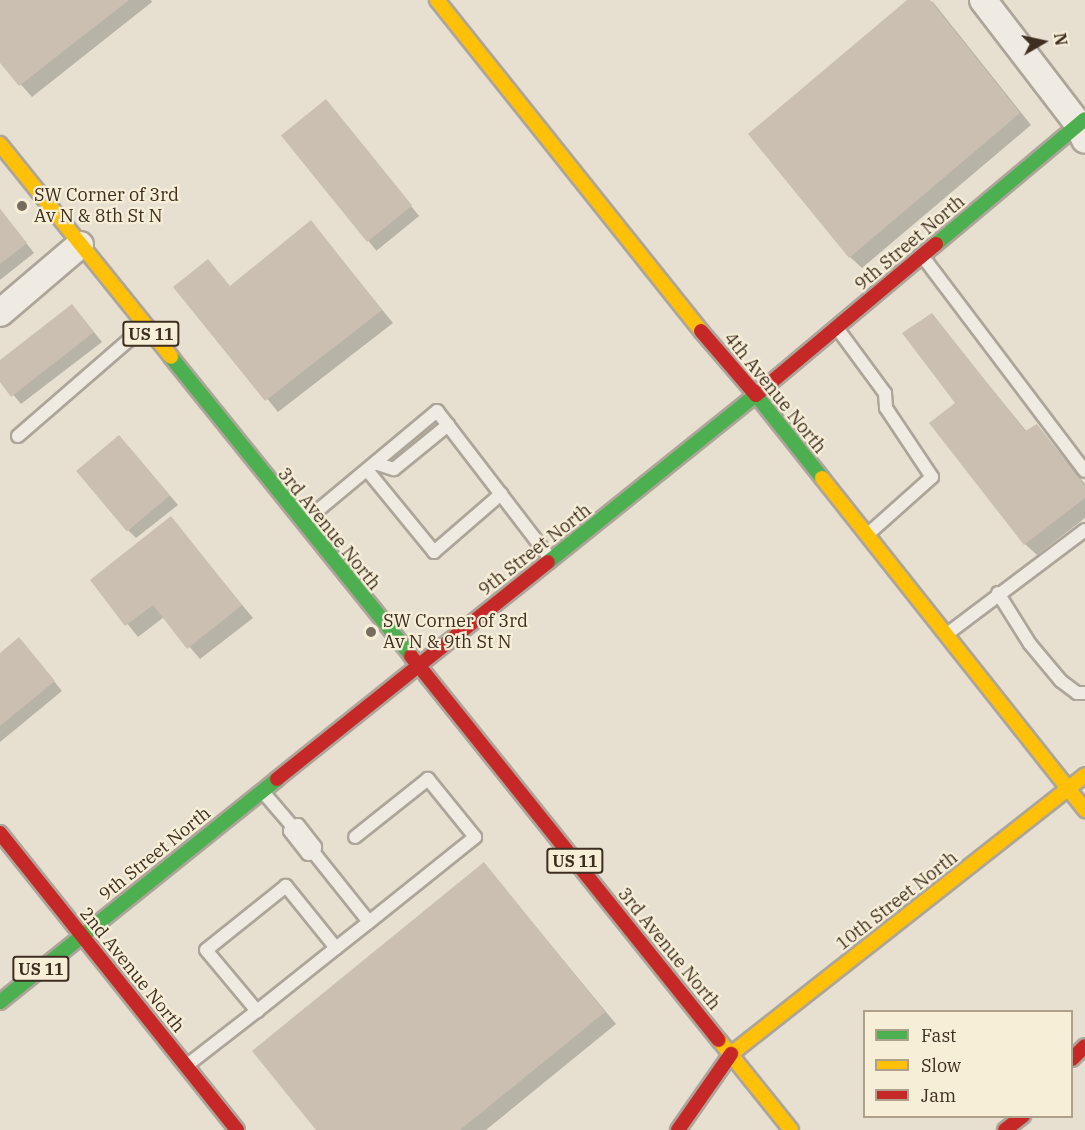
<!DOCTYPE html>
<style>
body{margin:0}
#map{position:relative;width:1085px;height:1130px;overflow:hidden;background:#e7e0d1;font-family:"IBM Plex Serif",serif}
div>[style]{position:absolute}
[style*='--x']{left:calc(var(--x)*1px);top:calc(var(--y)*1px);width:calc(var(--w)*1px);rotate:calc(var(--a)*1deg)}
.shadow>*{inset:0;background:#0003;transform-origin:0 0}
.building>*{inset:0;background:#cbbfb2;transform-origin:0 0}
.roads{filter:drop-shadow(2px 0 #ada599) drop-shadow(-2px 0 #ada599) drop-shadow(0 2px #ada599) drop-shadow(0 -2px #ada599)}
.lane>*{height:12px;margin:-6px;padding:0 6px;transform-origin:6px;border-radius:6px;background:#efebe3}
.street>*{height:26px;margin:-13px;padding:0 13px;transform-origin:13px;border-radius:13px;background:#efebe3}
.fast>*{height:14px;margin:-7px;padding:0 7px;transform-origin:7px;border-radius:7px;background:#4caf50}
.slow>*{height:14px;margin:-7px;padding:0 7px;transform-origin:7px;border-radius:7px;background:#ffc107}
.jam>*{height:14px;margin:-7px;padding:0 7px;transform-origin:7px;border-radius:7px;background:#c62828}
.dots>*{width:16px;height:16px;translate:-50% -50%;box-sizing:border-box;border:3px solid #f7eed8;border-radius:50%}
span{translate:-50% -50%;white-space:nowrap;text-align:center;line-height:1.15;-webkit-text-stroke:4.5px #f7eed8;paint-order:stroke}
.shield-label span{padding:2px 4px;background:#f7eed8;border:2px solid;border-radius:4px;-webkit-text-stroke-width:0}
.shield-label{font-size:16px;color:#3d2e20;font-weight:700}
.poi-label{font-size:18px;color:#3d2e20}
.left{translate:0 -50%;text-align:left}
.street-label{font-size:18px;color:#3d2e20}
.legend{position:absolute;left:863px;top:1010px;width:210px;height:108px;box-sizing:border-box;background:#f7eed8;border:2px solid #ada18e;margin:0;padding:8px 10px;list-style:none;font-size:18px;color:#3d2e20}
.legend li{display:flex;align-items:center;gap:12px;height:30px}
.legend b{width:30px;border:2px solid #ada18e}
.north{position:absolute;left:1013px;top:12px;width:60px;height:60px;-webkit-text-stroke:4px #f7eed8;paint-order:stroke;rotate:81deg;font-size:16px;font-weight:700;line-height:24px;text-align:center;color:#3d2e20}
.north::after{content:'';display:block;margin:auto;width:21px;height:27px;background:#3d2e20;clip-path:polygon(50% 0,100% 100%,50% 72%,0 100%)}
</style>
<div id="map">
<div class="shadow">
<i style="clip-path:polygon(0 0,151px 0,152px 2px,32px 97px,0 61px)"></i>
<i style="clip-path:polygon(910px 0,933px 2px,1031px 125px,862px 268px,850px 257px)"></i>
<i style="left:326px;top:101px;width:148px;height:55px;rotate:51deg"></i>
<i style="clip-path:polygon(0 209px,34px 253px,0 280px)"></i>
<i style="clip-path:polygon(311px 222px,393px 323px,278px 412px,176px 287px,231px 287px)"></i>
<i style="clip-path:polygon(80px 315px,102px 342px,21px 404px,0 379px,0 362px)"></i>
<i style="clip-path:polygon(932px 315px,1027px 432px,1037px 425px,1085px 484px,1085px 518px,1037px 555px,1025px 544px,957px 403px)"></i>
<i style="clip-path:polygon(128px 446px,178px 505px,136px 538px,128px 530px)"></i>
<i style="clip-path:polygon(170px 518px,253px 618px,200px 659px,164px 617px,138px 637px,92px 580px)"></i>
<i style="clip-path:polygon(27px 648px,62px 691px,0 742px,0 655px)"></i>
<i style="clip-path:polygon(484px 864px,616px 1024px,486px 1130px,318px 1130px)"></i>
</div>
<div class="building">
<i style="clip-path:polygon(0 0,129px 0,19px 86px,0 63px)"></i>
<i style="clip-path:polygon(907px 0,930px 0,1020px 113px,849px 258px,748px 134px)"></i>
<i style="left:326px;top:99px;width:137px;height:58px;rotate:51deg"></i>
<i style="clip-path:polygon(0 209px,27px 243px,0 264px)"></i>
<i style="clip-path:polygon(311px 220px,382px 310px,265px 401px,173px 287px,208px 259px,230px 286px)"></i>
<i style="clip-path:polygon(72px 304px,94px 332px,11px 397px,0 382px,0 360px)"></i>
<i style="clip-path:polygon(932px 313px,1025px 431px,1037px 424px,1085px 486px,1085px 498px,1024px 545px,929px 423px,955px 403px,902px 333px)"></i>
<i style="left:119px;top:435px;width:79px;height:56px;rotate:50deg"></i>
<i style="clip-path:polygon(171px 516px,242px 605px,187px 649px,153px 605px,125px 626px,90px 580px)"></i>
<i style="clip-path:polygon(19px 637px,55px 681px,0 726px,0 653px)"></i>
<i style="clip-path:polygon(484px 862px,605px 1012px,460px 1130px,316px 1130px,252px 1051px)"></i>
</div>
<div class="roads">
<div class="lane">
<i style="--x:923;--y:257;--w:268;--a:52.9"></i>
<i style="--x:837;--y:328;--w:81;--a:53.6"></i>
<i style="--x:885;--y:393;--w:15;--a:86"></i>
<i style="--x:886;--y:408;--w:83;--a:56.3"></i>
<i style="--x:932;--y:477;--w:86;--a:138.3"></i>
<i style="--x:18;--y:436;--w:167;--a:-40.9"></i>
<i style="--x:375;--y:463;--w:20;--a:18"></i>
<i style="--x:394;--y:469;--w:70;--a:-39.2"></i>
<i style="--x:367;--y:470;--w:106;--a:50.7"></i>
<i style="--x:434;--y:552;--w:89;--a:-40.9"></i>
<i style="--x:305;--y:521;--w:172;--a:-39.8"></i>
<i style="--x:437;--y:411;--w:185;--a:52.5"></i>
<i style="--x:998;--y:593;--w:60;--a:57.9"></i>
<i style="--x:1030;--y:644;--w:48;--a:50"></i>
<i style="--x:1061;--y:681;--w:20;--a:37"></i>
<i style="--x:1077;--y:693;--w:8;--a:0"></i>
<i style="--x:947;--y:634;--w:173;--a:-37"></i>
<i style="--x:263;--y:792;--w:45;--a:49.5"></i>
<i style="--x:292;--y:826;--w:6;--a:-9"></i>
<i style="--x:298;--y:825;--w:28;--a:52"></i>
<i style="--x:315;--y:847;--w:6;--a:99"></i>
<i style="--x:314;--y:853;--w:88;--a:51.4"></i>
<i style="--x:292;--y:826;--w:5;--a:112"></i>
<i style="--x:290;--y:831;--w:29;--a:52"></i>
<i style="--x:308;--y:854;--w:6;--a:-9"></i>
<i style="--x:336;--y:948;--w:80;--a:-128.9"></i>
<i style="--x:286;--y:886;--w:102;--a:141.3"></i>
<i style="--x:206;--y:950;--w:80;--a:50.1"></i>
<i style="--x:257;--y:1011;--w:101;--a:-38.6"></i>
<i style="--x:336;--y:948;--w:42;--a:-38.2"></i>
<i style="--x:369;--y:922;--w:136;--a:-38.7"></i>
<i style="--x:475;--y:837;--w:75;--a:-129"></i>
<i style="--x:428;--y:779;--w:93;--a:141.5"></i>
<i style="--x:186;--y:1066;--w:90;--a:-37.8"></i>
</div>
<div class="street">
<i style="--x:983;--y:0;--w:156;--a:52.5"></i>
<i style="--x:1078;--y:124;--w:17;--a:66"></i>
<i style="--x:0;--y:313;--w:105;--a:-40.4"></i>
</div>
<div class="fast">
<i style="--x:936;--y:244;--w:194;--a:-40"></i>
<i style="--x:171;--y:357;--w:383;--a:51.2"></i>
<i style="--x:548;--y:562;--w:267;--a:-38.8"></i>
<i style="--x:756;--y:395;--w:106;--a:51.5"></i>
<i style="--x:0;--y:1002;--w:356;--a:-38.8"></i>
</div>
<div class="slow">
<i style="--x:437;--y:0;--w:423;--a:51.4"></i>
<i style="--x:0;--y:144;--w:273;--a:51.2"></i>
<i style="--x:822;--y:478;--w:424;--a:51.6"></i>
<i style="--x:719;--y:1040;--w:115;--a:51.3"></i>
<i style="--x:731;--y:1054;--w:451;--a:-38.2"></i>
</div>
<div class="jam">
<i style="--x:701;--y:331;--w:84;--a:49.3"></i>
<i style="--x:756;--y:395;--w:235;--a:-40"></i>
<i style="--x:411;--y:656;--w:492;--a:51.3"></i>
<i style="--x:277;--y:779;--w:347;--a:-38.7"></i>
<i style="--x:0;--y:833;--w:380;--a:51.4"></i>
<i style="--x:1072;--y:1059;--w:18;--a:-45"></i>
<i style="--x:678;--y:1130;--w:93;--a:-55.1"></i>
<i style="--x:1005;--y:1130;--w:23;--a:-38"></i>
</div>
</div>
<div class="dots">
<i style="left:22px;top:206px;background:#786c5e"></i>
<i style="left:371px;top:632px;background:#786c5e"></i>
</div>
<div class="shield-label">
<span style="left:151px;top:334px">US 11</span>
<span style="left:575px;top:861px">US 11</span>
<span style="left:41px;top:969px">US 11</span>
</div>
<div class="poi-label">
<span class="left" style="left:34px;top:206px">SW Corner of 3rd<br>Av N &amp; 8th St N</span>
<span class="left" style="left:383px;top:632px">SW Corner of 3rd<br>Av N &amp; 9th St N</span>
</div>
<div class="street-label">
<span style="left:910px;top:243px;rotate:-40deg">9th Street North</span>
<span style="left:775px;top:393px;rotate:51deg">4th Avenue North</span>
<span style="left:329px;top:529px;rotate:51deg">3rd Avenue North</span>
<span style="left:535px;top:550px;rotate:-38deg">9th Street North</span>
<span style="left:155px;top:854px;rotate:-39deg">9th Street North</span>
<span style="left:897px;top:901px;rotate:-38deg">10th Street North</span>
<span style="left:669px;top:949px;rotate:51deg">3rd Avenue North</span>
<span style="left:132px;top:970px;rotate:51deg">2nd Avenue North</span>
</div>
<ul class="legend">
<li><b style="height:8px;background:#4caf50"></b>Fast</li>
<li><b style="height:8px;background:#ffc107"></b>Slow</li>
<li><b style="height:8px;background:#c62828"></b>Jam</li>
</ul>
<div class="north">N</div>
</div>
